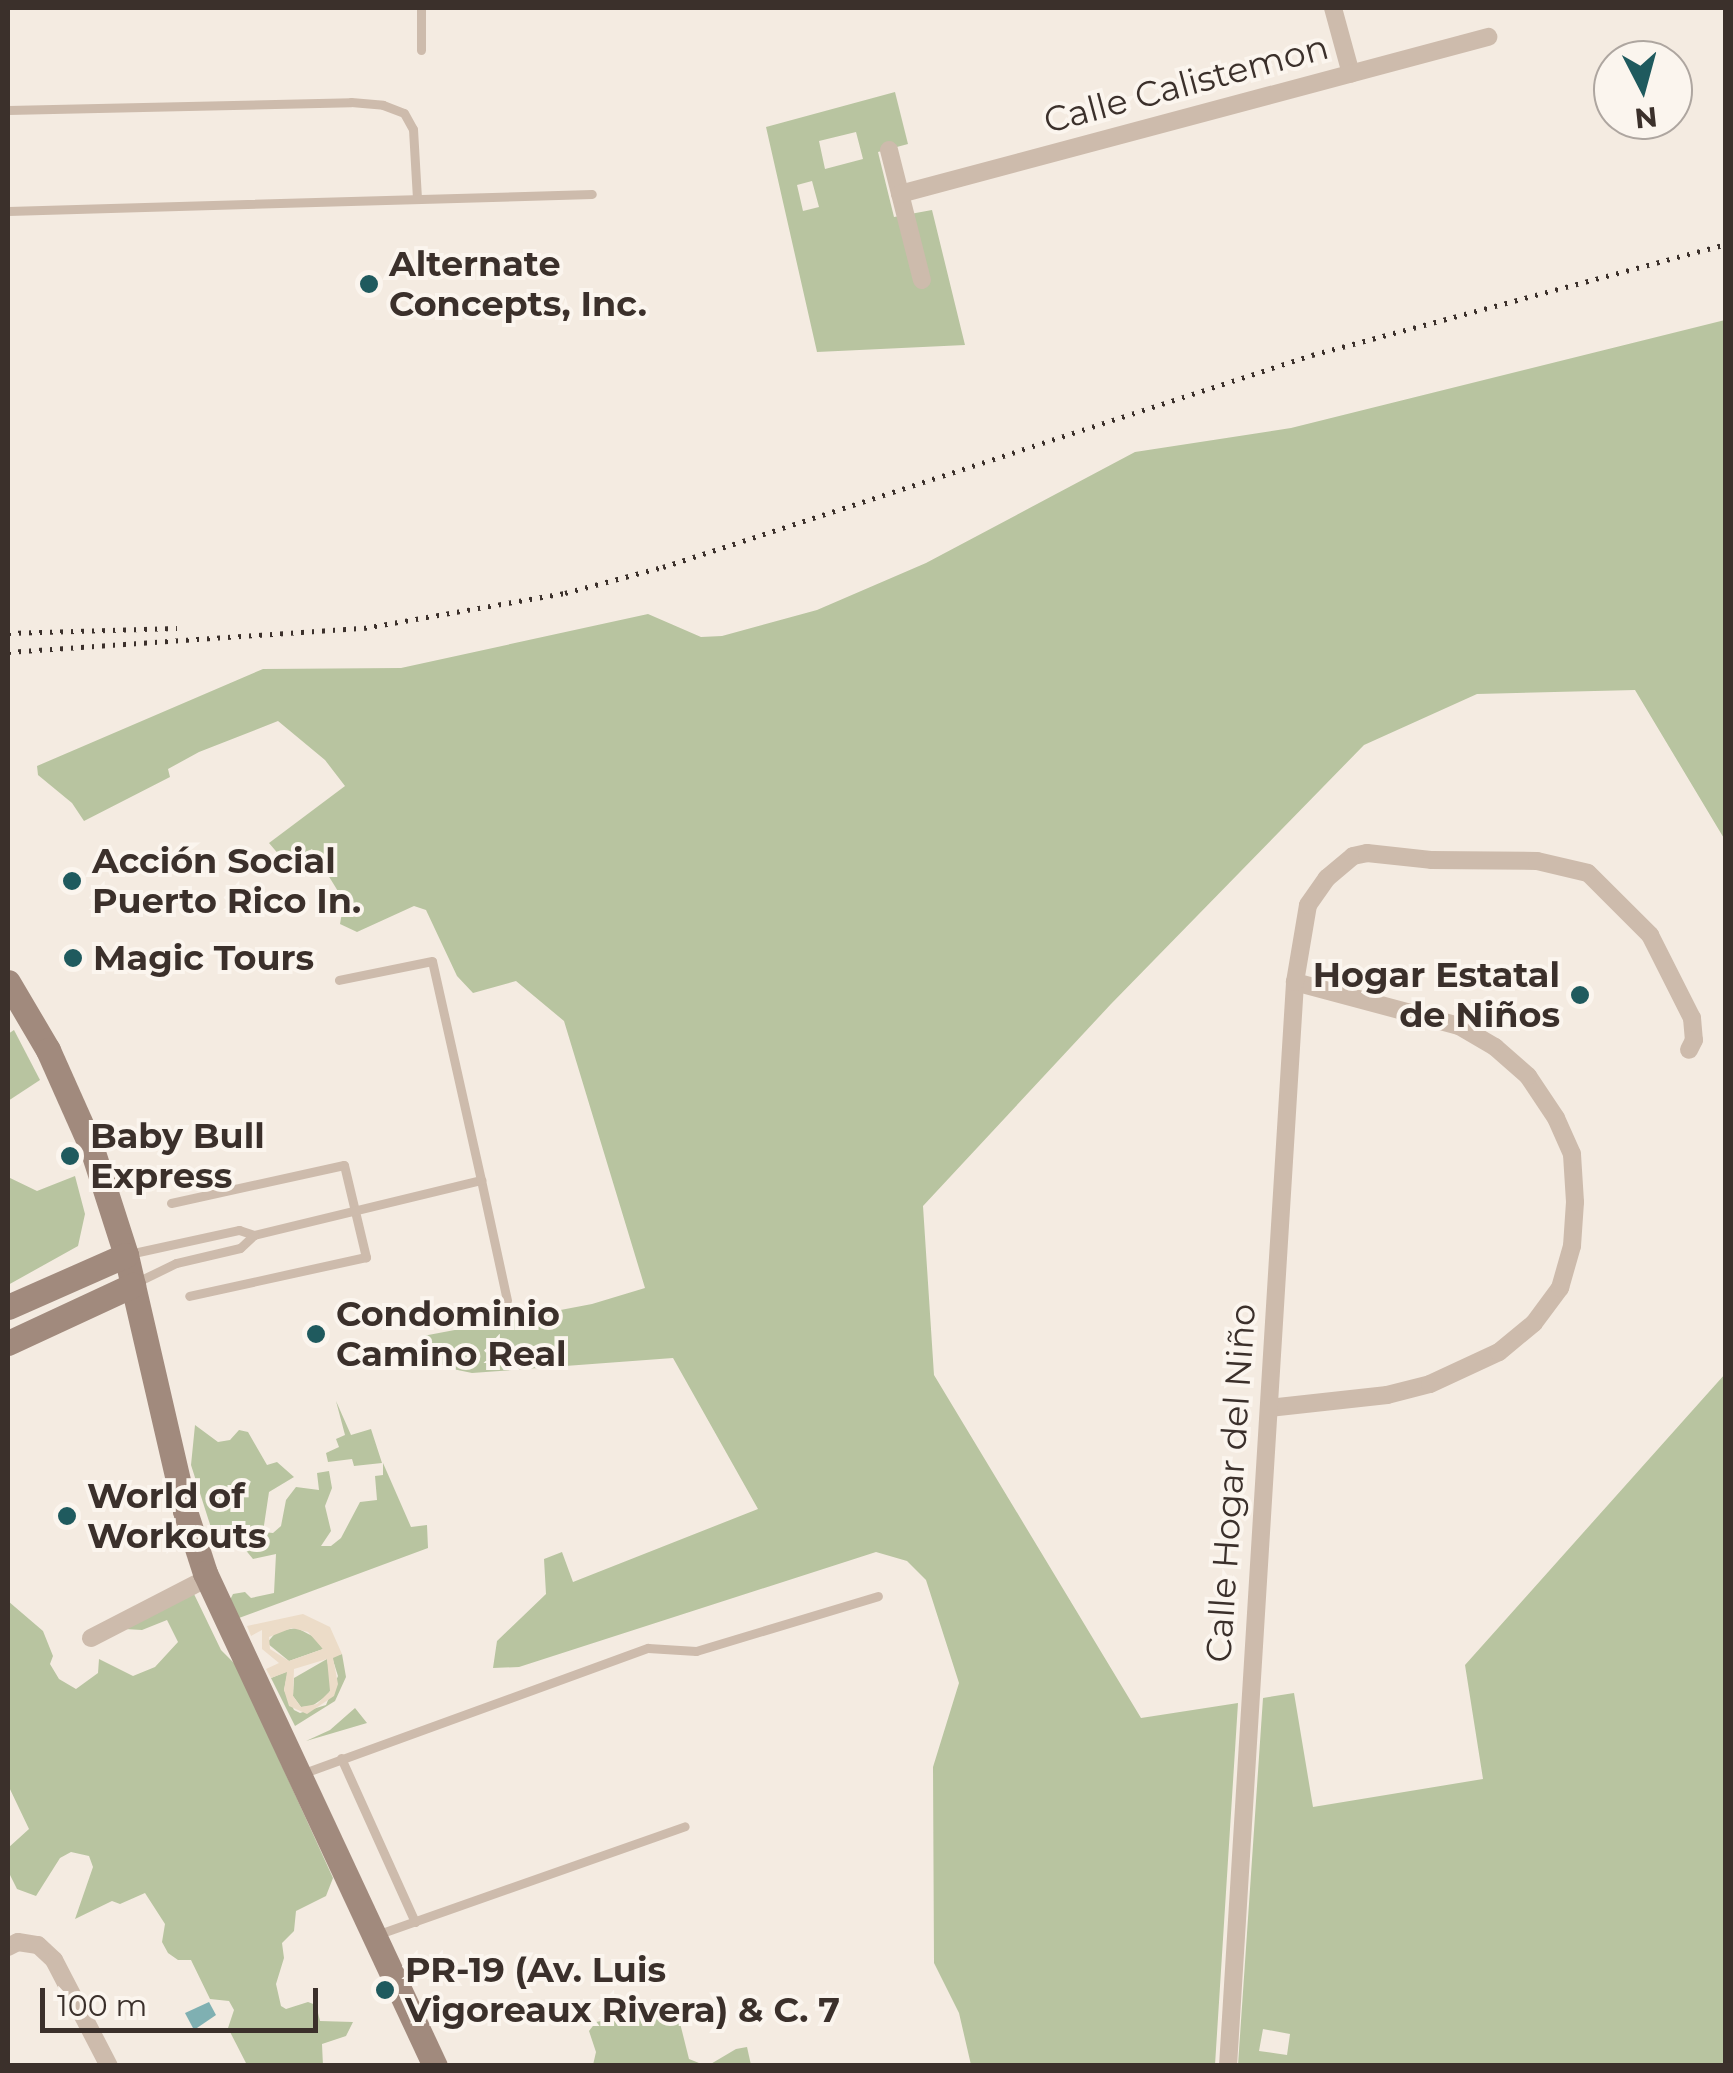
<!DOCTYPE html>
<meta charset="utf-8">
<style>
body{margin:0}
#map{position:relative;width:1733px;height:2073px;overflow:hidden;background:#f4ebe1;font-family:Montserrat,sans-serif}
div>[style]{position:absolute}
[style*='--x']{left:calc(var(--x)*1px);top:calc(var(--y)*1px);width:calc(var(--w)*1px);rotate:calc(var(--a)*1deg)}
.green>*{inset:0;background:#b8c4a0}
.plaza>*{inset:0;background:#ecdcc8}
.water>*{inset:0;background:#7fb0b2}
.service>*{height:9px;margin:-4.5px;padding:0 4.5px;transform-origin:4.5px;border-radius:4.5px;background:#cdbbac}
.minor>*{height:18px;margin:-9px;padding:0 9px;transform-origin:9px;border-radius:9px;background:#cdbbac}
.secondary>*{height:25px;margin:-12.5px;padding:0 12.5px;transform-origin:12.5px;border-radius:12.5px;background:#a18a7d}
.rail>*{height:5px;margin-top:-2.5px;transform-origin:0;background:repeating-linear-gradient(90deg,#3b302b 0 2.5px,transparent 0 10.5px)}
.dots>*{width:28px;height:28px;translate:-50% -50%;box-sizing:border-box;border:5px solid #fbf5ee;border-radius:50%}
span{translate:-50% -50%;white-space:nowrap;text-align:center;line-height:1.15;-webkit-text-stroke:8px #fbf5ee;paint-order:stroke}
.street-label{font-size:35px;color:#3b302b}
.poi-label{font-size:35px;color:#3b302b;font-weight:700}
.left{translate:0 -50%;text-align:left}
.right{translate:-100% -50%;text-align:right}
.frame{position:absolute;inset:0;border:10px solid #3b302b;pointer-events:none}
.north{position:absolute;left:1593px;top:40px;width:100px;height:100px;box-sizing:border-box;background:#fbf5ee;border:2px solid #aea6a0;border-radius:50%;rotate:174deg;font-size:28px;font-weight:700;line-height:40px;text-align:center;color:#3b302b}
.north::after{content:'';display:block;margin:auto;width:35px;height:45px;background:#1f5a5e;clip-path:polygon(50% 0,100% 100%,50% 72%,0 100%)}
.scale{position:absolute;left:40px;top:1988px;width:278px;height:45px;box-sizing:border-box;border:5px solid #3b302b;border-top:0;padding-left:12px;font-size:30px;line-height:35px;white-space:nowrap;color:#3b302b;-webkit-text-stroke:8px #fbf5ee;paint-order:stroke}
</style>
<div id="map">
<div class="green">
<i style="clip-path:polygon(evenodd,895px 92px,908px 144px,878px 152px,894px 217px,932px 210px,965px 345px,817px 352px,766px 127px,895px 92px,856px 132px,863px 159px,825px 169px,819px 141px,856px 132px,895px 92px,812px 181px,819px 207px,803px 211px,797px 185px,812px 181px)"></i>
<i style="clip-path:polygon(1725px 320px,1725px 840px,1635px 690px,1477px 694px,1364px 745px,1111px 1004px,923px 1206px,934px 1375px,1141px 1718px,1238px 1703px,1215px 2065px,971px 2065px,959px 2013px,934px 1963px,933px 1767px,959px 1683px,926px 1580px,907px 1561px,876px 1552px,519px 1667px,493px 1668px,497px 1641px,546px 1594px,544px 1559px,562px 1552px,573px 1582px,758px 1509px,673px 1358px,472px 1373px,448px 1368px,421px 1354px,423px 1336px,592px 1304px,645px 1288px,564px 1021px,516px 981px,473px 993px,457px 976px,426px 910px,414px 906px,357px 932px,340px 924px,344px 901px,312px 849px,286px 863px,269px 843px,345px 786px,325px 760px,278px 721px,199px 752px,168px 769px,170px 777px,84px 821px,72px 803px,38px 775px,37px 766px,263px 669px,401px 668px,648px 614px,701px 637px,722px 636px,817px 610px,926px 563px,1135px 452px,1291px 428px)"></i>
<i style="clip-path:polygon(14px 1030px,40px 1080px,8px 1101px,8px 1034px)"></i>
<i style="clip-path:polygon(75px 1176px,85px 1214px,78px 1246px,8px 1285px,8px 1177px,37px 1191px)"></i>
<i style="clip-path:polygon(evenodd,1725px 1374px,1725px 2065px,1238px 2065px,1263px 1698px,1294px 1693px,1313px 1807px,1483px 1779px,1465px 1665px,1725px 1374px,1263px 2029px,1290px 2034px,1287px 2055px,1259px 2051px,1263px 2029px)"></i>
<i style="clip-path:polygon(336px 1401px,351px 1435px,371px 1429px,382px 1463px,354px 1466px,352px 1459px,328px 1462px,326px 1453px,339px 1447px,336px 1439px,345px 1435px)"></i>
<i style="clip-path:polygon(195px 1425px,218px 1442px,230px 1440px,239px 1430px,248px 1432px,267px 1465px,277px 1462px,294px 1477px,269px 1492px,263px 1532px,273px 1533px,281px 1526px,286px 1500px,296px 1487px,319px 1490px,317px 1473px,329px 1471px,332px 1488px,325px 1506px,331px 1531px,321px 1546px,331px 1546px,341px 1538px,360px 1502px,377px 1500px,375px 1476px,383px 1475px,383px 1463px,411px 1527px,427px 1525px,428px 1548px,239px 1618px,230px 1600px,233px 1594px,245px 1592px,251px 1598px,274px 1593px,276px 1554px,253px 1559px,234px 1536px,214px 1537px,191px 1465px)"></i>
<i style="clip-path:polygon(194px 1594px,221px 1650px,236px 1665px,333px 1878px,326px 1896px,296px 1911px,294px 1931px,282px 1943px,284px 1958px,276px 1984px,281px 2006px,286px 2009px,308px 2002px,316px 2005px,320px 2021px,353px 2022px,346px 2036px,322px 2044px,323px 2066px,247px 2065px,228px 2028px,234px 2010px,229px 2001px,210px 1999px,191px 1960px,178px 1960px,168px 1953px,162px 1942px,165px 1924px,145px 1893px,120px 1904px,112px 1901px,75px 1919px,93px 1867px,89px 1856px,71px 1852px,60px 1858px,36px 1896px,17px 1889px,8px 1871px,8px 1848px,29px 1829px,8px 1785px,8px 1601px,43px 1631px,53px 1656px,50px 1664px,59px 1679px,76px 1689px,98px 1673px,99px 1659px,133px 1676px,155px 1667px,178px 1642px,167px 1620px,142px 1630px,125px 1629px)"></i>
<i style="clip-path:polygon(297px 1628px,314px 1637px,323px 1649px,289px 1661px,267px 1643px,277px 1631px)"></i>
<i style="clip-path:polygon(342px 1654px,346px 1677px,335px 1701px,295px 1726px,271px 1678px,288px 1671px,284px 1690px,294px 1710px,300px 1713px,326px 1705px,338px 1676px,332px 1657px)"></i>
<i style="clip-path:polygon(327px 1659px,332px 1687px,328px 1695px,312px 1706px,301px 1707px,293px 1696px,294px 1678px)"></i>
<i style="clip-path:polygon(355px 1708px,367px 1723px,306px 1741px,330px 1730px)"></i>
<i style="clip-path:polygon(671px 2008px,677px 2011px,689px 2059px,704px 2065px,593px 2065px,596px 2052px,589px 2031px,596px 2022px)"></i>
<i style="clip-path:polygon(747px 2047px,751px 2065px,709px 2065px,736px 2049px)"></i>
</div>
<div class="plaza">
<i style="clip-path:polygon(evenodd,303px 1614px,330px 1627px,342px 1654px,333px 1658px,338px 1684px,334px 1696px,307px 1714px,289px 1706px,284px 1690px,287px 1672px,271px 1678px,266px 1669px,279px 1663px,262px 1649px,262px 1630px,251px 1636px,247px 1626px,303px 1614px,292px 1628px,308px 1632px,323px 1649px,289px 1661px,270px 1649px,269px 1637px,292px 1628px,303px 1614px,327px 1659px,330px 1691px,317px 1704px,301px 1707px,293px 1696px,294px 1669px,327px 1659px)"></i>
</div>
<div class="water">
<i style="clip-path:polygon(209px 2002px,216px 2015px,194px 2030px,185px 2013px)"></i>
</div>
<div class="service">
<i style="--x:421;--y:50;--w:42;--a:-90"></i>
<i style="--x:8;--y:110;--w:343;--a:-1.3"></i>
<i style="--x:351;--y:102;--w:32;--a:5"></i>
<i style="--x:383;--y:105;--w:22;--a:21"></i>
<i style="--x:404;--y:113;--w:18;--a:61"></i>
<i style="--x:413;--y:129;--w:70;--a:86.7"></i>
<i style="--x:8;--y:211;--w:584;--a:-1.67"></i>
<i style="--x:481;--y:1180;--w:123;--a:77.8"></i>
<i style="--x:171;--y:1203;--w:177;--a:-12.4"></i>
<i style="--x:344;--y:1165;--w:95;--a:76.6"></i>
<i style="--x:366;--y:1257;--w:181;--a:167.6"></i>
<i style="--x:254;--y:1235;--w:234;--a:-13.6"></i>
<i style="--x:481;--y:1180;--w:224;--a:-102.6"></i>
<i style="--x:432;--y:961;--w:95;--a:168.5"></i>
<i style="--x:129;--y:1254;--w:113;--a:-12.3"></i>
<i style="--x:239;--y:1230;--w:16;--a:18"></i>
<i style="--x:254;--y:1235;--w:19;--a:137"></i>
<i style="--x:240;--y:1248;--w:66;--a:166.8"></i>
<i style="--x:176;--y:1263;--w:46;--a:154"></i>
<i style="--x:341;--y:1758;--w:180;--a:65.7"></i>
<i style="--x:304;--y:1773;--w:366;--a:-20"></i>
<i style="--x:648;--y:1648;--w:48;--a:3.6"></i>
<i style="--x:696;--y:1651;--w:190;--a:-16.8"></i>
<i style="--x:379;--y:1934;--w:324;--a:-19.4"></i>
</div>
<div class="minor">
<i style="--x:1333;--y:8;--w:68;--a:74.7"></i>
<i style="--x:889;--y:150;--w:134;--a:75.8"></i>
<i style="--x:900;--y:194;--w:609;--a:-14.95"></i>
<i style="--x:1269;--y:1408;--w:119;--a:-6.3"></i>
<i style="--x:1387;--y:1395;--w:44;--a:-14.3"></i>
<i style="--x:1430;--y:1384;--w:76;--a:-24.9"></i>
<i style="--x:1499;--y:1352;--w:45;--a:-39.6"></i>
<i style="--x:1534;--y:1323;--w:44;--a:-53.4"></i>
<i style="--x:1560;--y:1288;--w:44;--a:-74.1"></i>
<i style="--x:1572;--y:1246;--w:44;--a:-86.1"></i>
<i style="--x:1575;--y:1202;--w:48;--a:-93.6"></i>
<i style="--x:1572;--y:1154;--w:39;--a:-114"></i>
<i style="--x:1556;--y:1118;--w:50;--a:-123.7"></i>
<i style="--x:1528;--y:1076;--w:44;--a:-138.7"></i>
<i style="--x:1495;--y:1047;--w:42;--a:-149.7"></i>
<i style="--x:1459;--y:1026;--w:170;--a:-165"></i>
<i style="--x:91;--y:1638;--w:131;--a:-27.3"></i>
<i style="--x:8;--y:1947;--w:11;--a:-27"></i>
<i style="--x:18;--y:1942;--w:20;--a:9"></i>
<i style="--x:38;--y:1945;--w:22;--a:43"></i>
<i style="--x:54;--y:1960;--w:119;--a:62.6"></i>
<i style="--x:1228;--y:2066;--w:1086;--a:-86.46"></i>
<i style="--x:1295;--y:982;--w:78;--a:-80.4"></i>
<i style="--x:1308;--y:905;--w:33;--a:-55"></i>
<i style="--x:1327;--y:878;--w:34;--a:-40"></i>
<i style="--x:1353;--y:856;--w:14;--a:-12"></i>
<i style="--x:1367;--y:853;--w:64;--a:6.2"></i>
<i style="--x:1431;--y:860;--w:106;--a:0.5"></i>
<i style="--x:1537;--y:861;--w:52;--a:13.2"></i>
<i style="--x:1588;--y:873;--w:88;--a:45"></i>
<i style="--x:1650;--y:935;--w:93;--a:63.2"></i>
<i style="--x:1692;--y:1018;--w:22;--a:85"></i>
<i style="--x:1694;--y:1040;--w:11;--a:117"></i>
</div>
<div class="secondary">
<i style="--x:8;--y:982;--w:79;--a:59.5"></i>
<i style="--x:48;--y:1050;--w:108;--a:66"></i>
<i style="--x:92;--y:1149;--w:111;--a:72.2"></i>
<i style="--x:126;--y:1255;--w:263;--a:77"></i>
<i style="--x:185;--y:1511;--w:65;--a:72.1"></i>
<i style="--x:205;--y:1573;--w:544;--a:64.99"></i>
<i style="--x:8;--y:1307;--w:129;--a:-23.8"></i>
<i style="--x:8;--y:1343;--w:138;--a:-24.9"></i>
</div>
<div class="rail">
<i style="--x:8;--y:633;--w:169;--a:-1.7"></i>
<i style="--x:8;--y:652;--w:357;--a:-3.9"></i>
<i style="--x:364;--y:628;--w:204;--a:-9.9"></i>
<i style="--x:565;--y:593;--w:101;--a:-14.9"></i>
<i style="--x:663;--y:567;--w:683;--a:-18.09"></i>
<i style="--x:1312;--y:355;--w:429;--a:-15"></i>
</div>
<div class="dots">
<i style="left:369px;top:284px;background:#1f5a5e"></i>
<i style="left:72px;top:881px;background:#1f5a5e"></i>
<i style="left:73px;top:958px;background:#1f5a5e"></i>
<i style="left:1580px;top:995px;background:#1f5a5e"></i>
<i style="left:70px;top:1156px;background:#1f5a5e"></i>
<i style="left:316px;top:1334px;background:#1f5a5e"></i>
<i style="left:67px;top:1516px;background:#1f5a5e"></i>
<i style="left:385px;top:1990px;background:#1f5a5e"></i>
</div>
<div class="street-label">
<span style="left:1186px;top:84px;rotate:-15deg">Calle Calistemon</span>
<span style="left:1231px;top:1483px;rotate:-86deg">Calle Hogar del Niño</span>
</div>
<div class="poi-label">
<span class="left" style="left:389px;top:284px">Alternate<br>Concepts, Inc.</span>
<span class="left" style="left:92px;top:881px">Acción Social<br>Puerto Rico In.</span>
<span class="left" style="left:93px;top:958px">Magic Tours</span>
<span class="right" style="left:1560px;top:995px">Hogar Estatal<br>de Niños</span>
<span class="left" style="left:90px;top:1156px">Baby Bull<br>Express</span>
<span class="left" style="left:336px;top:1334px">Condominio<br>Camino Real</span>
<span class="left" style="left:87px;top:1516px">World of<br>Workouts</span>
<span class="left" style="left:405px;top:1990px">PR-19 (Av. Luis<br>Vigoreaux Rivera) &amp; C. 7</span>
</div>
<div class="frame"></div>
<div class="north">N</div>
<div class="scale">100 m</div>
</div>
